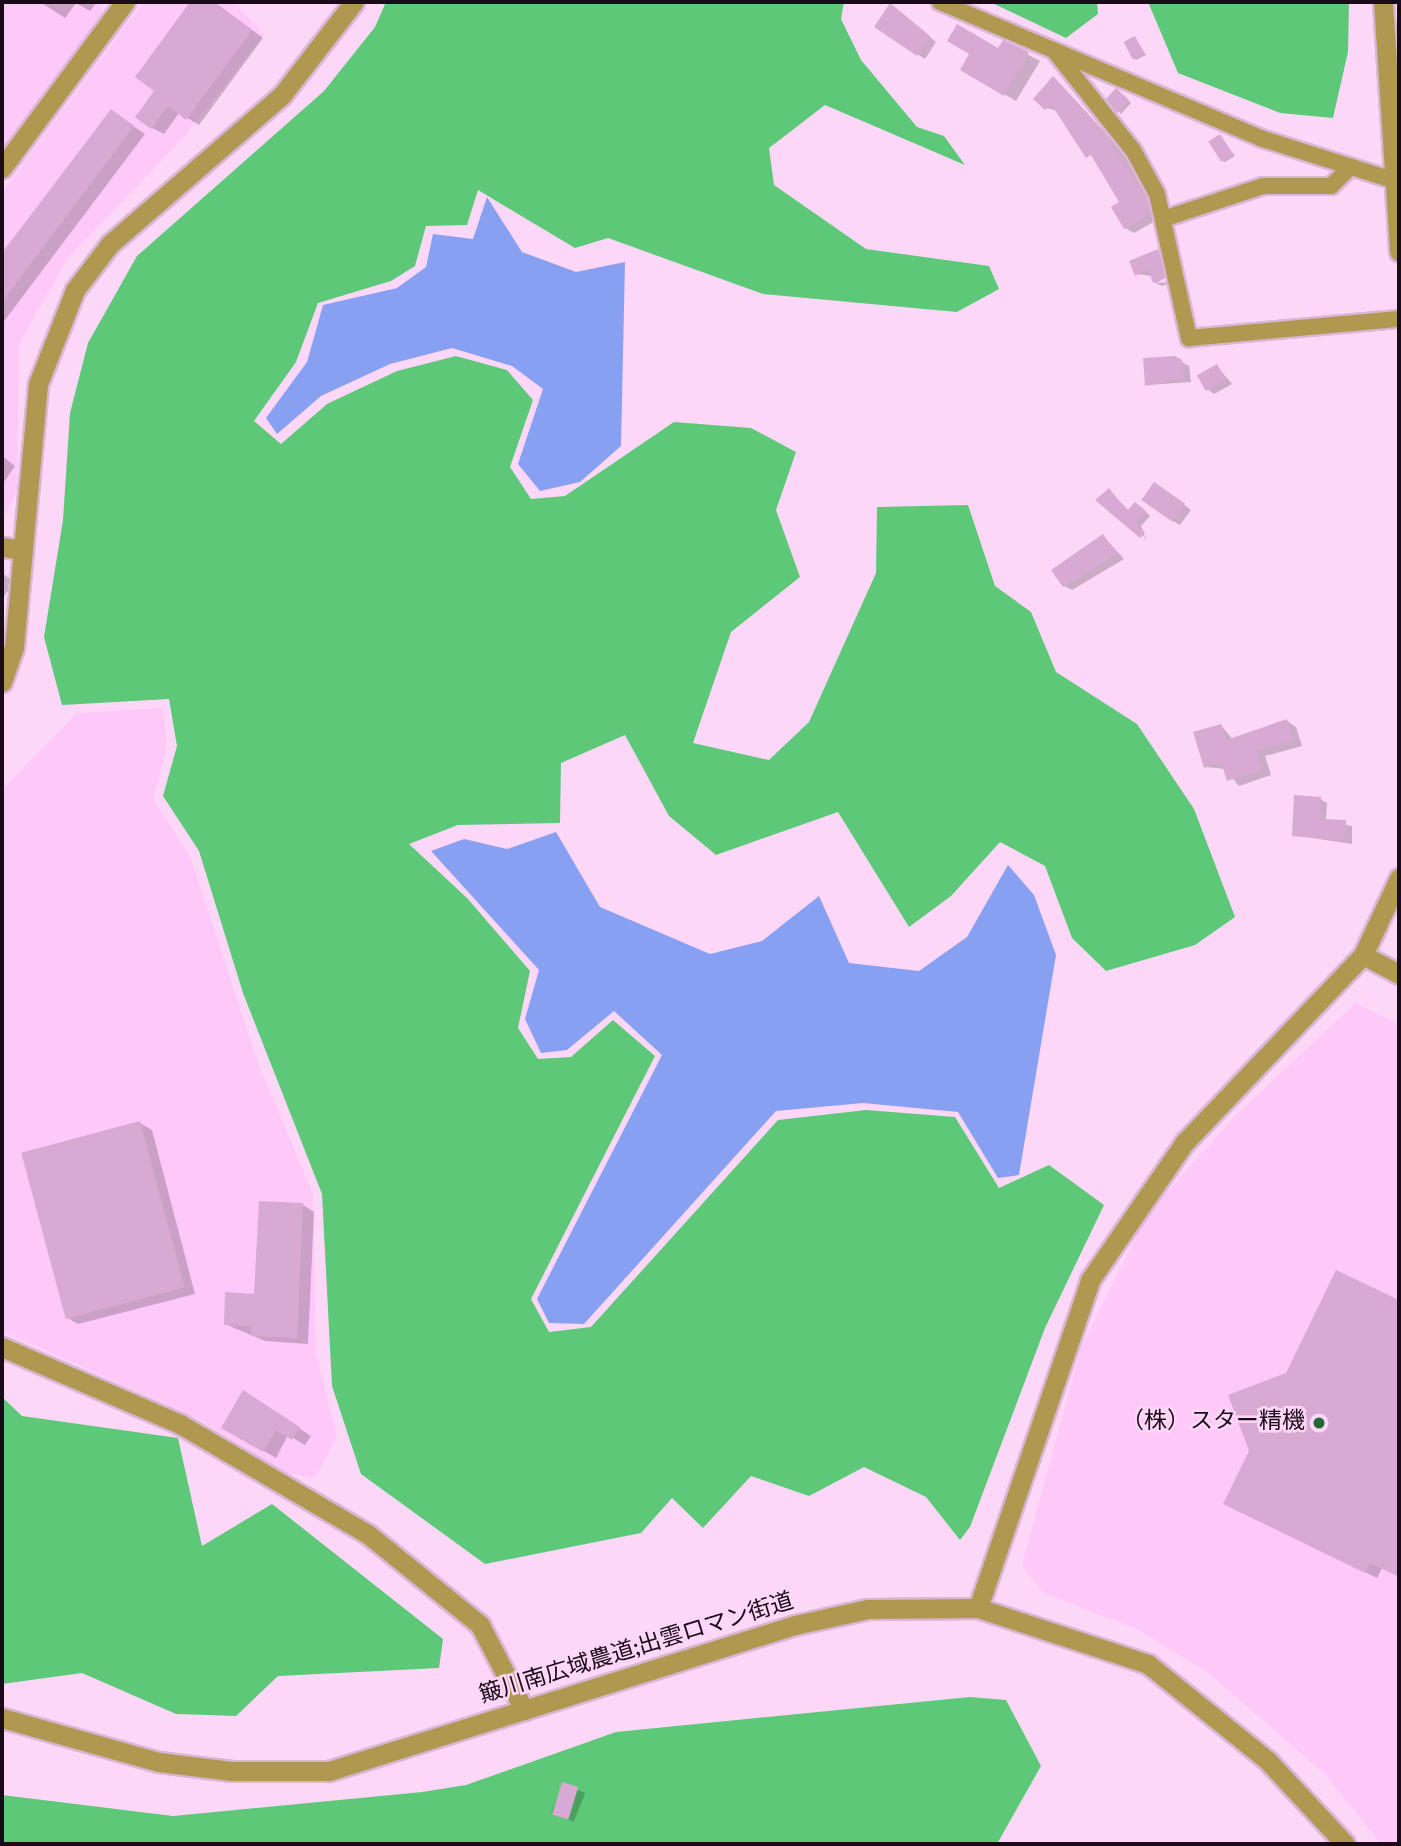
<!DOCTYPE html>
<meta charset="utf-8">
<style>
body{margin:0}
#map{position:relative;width:1401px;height:1846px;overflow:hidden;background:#fdd7f8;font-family:Overpass,"Noto Sans JP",sans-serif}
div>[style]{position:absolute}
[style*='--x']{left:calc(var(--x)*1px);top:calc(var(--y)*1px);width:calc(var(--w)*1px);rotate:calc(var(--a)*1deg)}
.built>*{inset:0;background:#fec8f8}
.forest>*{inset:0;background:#5cc878}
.water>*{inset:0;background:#87a0f1}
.shadow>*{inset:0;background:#0003;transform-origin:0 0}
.building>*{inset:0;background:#d8aad3;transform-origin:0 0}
.roads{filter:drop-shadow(2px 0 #d9b6d4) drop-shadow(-2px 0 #d9b6d4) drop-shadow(0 2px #d9b6d4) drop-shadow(0 -2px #d9b6d4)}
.minor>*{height:16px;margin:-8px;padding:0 8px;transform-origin:8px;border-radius:8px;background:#b19851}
.tertiary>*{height:19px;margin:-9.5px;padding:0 9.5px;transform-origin:9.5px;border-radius:9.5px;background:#b19851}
.dots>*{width:19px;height:19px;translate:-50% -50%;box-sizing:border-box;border:4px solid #fdd7f8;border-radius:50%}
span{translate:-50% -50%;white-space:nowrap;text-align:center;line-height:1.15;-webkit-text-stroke:5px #fdd7f8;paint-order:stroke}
.poi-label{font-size:23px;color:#1a0b19}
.right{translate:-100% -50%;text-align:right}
.street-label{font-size:23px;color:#1a0b19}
.frame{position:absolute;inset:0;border:4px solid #1a0b19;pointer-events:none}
</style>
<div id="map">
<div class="built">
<i style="clip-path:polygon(2px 2px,101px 2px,103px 18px,2px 154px)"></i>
<i style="clip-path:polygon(143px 2px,234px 2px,264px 35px,183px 138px,67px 259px,19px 344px,17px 491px,2px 521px,2px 192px)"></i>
<i style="clip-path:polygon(163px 708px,167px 746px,153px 799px,190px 856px,258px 1063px,313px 1194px,316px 1353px,337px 1437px,315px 1478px,285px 1473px,198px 1419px,2px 1331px,2px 790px,77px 713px)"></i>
<i style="clip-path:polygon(1356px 1003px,1399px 1024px,1399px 1844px,1381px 1844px,1326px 1775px,1209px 1673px,1137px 1629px,1044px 1593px,1022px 1566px,1081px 1347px,1147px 1215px,1234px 1117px)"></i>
</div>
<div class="forest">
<i style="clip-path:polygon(386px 2px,844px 2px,841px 19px,861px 60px,917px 127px,944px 136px,965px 165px,825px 105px,769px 148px,774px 185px,866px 249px,989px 266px,999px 289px,957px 312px,763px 294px,608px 238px,575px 248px,478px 190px,467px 225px,426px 226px,415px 266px,391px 281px,318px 303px,296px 362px,254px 421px,281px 444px,327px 404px,397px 371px,456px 356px,507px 370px,533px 400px,510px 467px,531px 499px,565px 496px,674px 422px,751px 428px,796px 452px,776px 510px,800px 577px,731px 632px,693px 743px,769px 760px,809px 722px,876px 573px,877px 507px,968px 505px,995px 586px,1031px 612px,1056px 672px,1137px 724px,1194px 809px,1235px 917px,1195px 945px,1106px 971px,1072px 938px,1045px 866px,1000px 842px,951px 896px,909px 927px,838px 812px,716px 855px,669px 816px,625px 735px,561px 763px,560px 823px,458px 825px,409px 844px,467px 898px,530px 971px,518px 1028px,538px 1059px,571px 1057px,613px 1020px,655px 1056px,531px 1299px,549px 1332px,591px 1327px,778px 1120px,866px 1110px,955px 1117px,999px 1188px,1049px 1165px,1104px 1205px,1045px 1328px,970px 1527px,960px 1540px,926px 1497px,864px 1467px,809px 1496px,751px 1476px,703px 1528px,672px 1498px,641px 1533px,485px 1564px,361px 1474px,332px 1386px,322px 1194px,243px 993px,199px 851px,163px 796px,177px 746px,169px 699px,62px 705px,44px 637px,63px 520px,70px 413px,88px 343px,137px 256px,324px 91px,375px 27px)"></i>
<i style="clip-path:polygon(990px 2px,1097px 2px,1098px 14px,1066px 38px)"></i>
<i style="clip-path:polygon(1148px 2px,1349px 2px,1348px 52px,1333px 118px,1280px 113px,1178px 73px)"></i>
<i style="clip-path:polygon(2px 1397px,22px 1416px,178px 1438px,202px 1546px,272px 1504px,443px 1639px,439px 1668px,278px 1676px,236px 1716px,176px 1714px,82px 1673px,2px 1684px)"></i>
<i style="clip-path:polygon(970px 1697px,1006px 1700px,1041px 1766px,997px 1844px,2px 1844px,2px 1795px,173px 1816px,422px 1792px,466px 1785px,616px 1732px)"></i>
</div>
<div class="water">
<i style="clip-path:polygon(487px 197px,522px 252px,576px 272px,625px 262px,621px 446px,580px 482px,540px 491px,518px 464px,543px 389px,512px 366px,452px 348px,390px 364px,321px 396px,277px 434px,266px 418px,307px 362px,323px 305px,397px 288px,426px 267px,433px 234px,473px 239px)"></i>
<i style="clip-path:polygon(556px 832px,600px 907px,710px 954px,762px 941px,819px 896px,849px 963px,919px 971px,967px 937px,1008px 865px,1034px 895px,1056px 955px,1019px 1175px,998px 1178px,958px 1112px,863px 1103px,776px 1111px,584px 1324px,549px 1323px,537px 1299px,662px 1055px,614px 1011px,567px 1050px,541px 1053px,525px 1019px,539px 970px,431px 851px,464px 839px,507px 849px)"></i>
</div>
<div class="shadow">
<i style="clip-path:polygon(40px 2px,97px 2px,90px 11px,76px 3px,65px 18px)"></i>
<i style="clip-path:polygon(193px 2px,214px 2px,263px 38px,199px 125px,179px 113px,164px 134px,152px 128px,157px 90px,138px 76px)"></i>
<i style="clip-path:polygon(898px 10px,936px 42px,925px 59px,917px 54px)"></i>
<i style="clip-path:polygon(1135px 38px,1146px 55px,1136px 60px,1133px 58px)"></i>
<i style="clip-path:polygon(1003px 42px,1040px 61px,1016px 101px,962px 69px,972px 53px,999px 50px)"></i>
<i style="clip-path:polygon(1054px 79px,1129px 159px,1159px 219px,1134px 233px,1125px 228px,1122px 202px,1096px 162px,1058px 111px,1046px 108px)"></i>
<i style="clip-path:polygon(1119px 92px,1131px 103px,1121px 114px,1108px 99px)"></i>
<i style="clip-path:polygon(111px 111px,145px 134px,2px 324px,2px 256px)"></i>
<i style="clip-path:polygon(1220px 136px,1235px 156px,1225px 162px,1222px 160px)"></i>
<i style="clip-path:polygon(1158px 251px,1170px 274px,1157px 283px,1172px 282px,1162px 286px,1154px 282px,1152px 276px,1137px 274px)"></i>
<i style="clip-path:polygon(1182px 362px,1189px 366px,1191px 382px,1147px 385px)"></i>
<i style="clip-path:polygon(1217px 366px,1232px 384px,1214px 394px,1207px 389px)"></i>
<i style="clip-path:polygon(2px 456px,15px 466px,2px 485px)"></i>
<i style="clip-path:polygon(1162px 489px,1191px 510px,1180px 525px,1173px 521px)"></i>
<i style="clip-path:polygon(1109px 490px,1129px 511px,1141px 507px,1150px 516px,1141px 526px,1146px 540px)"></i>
<i style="clip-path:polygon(1103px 536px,1124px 559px,1072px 590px,1064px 586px)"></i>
<i style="clip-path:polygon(2px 573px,14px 582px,2px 599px)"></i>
<i style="clip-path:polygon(1287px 721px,1296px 727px,1302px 746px,1265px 756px,1271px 775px,1239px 786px,1225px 769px,1206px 767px,1221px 725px,1233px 740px)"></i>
<i style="clip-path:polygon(1320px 799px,1327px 803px,1326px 821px,1352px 826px,1352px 844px,1293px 835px)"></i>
<i style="clip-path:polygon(140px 1123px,152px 1130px,195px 1294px,78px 1324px,66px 1317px)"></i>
<i style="clip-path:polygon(303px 1205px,314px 1212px,308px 1344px,265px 1341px,225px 1324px,256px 1296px)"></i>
<i style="clip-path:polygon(1337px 1272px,1399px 1302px,1399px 1576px,1382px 1568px,1377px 1578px,1237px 1510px,1288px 1375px)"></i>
<i style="clip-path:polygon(255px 1399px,311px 1436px,305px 1445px,288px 1435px,276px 1458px,223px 1427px)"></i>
<i style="left:563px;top:1784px;width:24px;height:31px;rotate:22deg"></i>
</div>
<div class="building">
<i style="clip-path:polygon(190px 2px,214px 2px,252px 30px,186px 120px,168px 106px,151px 129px,135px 117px,154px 91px,135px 77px)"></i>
<i style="clip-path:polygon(890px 3px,930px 36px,917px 56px,874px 27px)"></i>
<i style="clip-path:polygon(957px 24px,998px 48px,1003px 40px,1029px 52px,1004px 96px,960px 70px,969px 54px,947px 41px)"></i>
<i style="left:1135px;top:36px;width:19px;height:13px;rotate:62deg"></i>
<i style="clip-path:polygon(1053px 76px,1104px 131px,1147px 199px,1151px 214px,1124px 229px,1111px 207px,1119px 202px,1091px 155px,1086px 158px,1051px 104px,1045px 110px,1033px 99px)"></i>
<i style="clip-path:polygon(1116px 88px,1129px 100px,1117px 113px,1106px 99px)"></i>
<i style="clip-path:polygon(111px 109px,134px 126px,2px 302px,2px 253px)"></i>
<i style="left:1220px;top:134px;width:24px;height:14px;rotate:57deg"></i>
<i style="clip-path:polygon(1158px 249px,1165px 278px,1153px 283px,1148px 270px,1135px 276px,1129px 261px)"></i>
<i style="clip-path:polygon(1175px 356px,1182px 360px,1184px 378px,1145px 386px,1143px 358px)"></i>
<i style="left:1217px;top:364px;width:18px;height:23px;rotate:61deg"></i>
<i style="left:1154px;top:482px;width:38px;height:22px;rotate:35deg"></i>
<i style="clip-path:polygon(1109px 488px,1127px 511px,1135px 502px,1146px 511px,1136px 522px,1145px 533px,1140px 538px,1095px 500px)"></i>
<i style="clip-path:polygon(1103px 534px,1117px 554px,1063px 587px,1051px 570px)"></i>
<i style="clip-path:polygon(1287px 719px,1293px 741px,1256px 751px,1262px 770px,1227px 781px,1221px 762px,1204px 768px,1193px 732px,1221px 724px,1226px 740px)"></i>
<i style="clip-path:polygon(1294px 795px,1321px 797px,1320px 819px,1346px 820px,1345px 841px,1292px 836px)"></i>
<i style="left:140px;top:1121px;width:172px;height:123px;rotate:75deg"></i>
<i style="clip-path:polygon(259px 1201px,303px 1203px,297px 1338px,251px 1336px,252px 1326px,224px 1325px,225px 1292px,254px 1294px)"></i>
<i style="clip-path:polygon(1336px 1270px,1399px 1300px,1399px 1577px,1370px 1563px,1365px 1573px,1223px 1504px,1249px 1451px,1228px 1395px,1286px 1373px)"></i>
<i style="clip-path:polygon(243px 1390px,300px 1427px,292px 1440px,276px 1430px,263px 1452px,221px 1428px)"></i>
<i style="left:562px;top:1782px;width:17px;height:34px;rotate:17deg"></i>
</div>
<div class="roads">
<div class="minor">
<i style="--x:940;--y:2;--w:348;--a:23"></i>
<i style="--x:1260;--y:138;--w:146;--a:17.6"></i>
<i style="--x:1056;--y:53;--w:124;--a:51.6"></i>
<i style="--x:1133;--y:150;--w:50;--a:61.4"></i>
<i style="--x:1157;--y:194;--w:148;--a:77.5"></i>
<i style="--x:1189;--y:338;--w:211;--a:-5.2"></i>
<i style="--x:1163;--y:219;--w:105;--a:-18.3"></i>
<i style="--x:1263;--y:186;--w:68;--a:0"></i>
<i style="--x:1331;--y:186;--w:28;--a:-44"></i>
</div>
<div class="tertiary">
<i style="--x:1383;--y:2;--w:250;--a:86.3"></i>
<i style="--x:2;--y:168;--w:207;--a:-53.5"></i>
<i style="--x:2;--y:547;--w:21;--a:8"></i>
<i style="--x:2;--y:682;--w:36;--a:-71"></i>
<i style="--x:14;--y:648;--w:265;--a:-84.8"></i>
<i style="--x:38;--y:384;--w:101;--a:-68.5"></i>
<i style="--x:75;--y:290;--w:58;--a:-52.7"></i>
<i style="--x:110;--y:244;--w:228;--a:-40.9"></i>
<i style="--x:282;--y:95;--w:118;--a:-52.3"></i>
<i style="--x:1363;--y:955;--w:41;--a:27.8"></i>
<i style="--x:2;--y:1347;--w:194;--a:23.4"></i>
<i style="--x:180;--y:1424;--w:219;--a:30.4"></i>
<i style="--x:369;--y:1535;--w:143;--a:39"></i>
<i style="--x:480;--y:1625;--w:96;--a:62.6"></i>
<i style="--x:978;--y:1608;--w:347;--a:-71.1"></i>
<i style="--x:1090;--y:1280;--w:168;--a:-55.5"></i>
<i style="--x:1185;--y:1142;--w:258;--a:-46.4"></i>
<i style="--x:1363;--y:955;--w:85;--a:-64.9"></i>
<i style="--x:2;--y:1718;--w:163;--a:15.7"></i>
<i style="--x:159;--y:1762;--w:73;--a:7.1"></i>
<i style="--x:231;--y:1771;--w:98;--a:0"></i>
<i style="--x:329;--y:1771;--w:488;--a:-17.4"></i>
<i style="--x:795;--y:1625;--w:75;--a:-12.4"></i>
<i style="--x:868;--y:1609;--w:110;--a:-0.5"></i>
<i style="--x:978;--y:1608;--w:179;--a:18.2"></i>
<i style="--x:1148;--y:1664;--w:154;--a:38.9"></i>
<i style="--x:1268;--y:1761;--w:113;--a:47.1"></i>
</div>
</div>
<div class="dots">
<i style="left:1319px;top:1423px;background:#206937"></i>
</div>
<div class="poi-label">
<span class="right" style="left:1305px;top:1423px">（株）スター精機</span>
</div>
<div class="street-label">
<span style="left:637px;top:1650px;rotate:-17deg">簸川南広域農道;出雲ロマン街道</span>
</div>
<div class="frame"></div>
</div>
